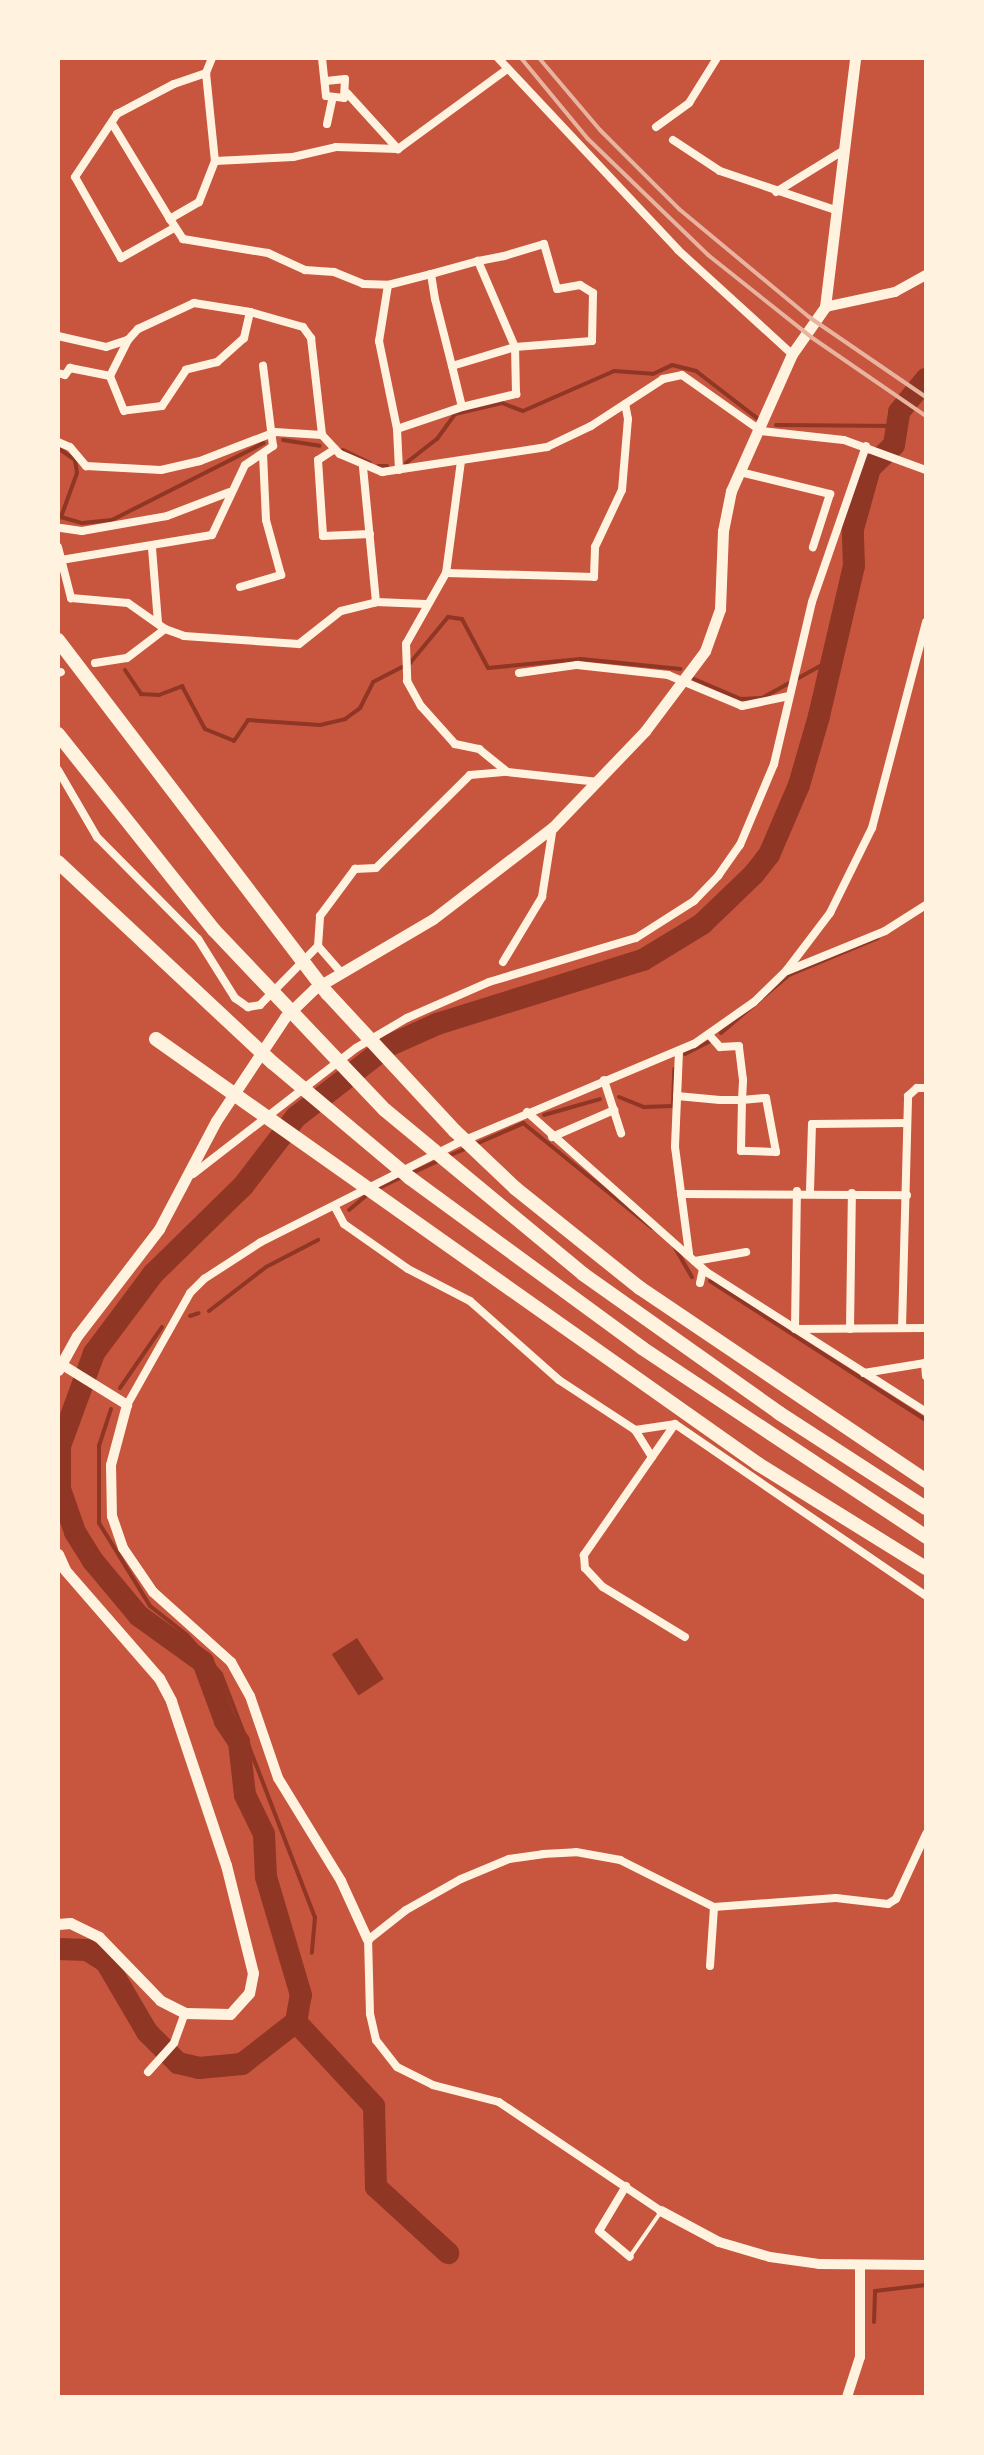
<!DOCTYPE html>
<style>
body{margin:0}
#map{position:relative;width:984px;height:2455px;overflow:hidden;background:#c8553d;font-family:Overpass,sans-serif}
div>[style]{position:absolute}
[style*='--x']{left:calc(var(--x)*1px);top:calc(var(--y)*1px);width:calc(var(--w)*1px);rotate:calc(var(--a)*1deg)}
.water>*{inset:0;background:#8f3625;transform-origin:0 0}
.stream>*{height:4px;margin:-2px;padding:0 2px;transform-origin:2px;border-radius:2px;background:#8f3625}
.river>*{height:22px;margin:-11px;padding:0 11px;transform-origin:11px;border-radius:11px;background:#8f3625}
.service>*{height:4px;margin:-2px;padding:0 2px;transform-origin:2px;border-radius:2px;background:#fff3e0}
.minor>*{height:8px;margin:-4px;padding:0 4px;transform-origin:4px;border-radius:4px;background:#fff3e0}
.tertiary>*{height:10px;margin:-5px;padding:0 5px;transform-origin:5px;border-radius:5px;background:#fff3e0}
.secondary>*{height:11px;margin:-5.5px;padding:0 5.5px;transform-origin:5.5px;border-radius:5.5px;background:#fff3e0}
.motorway>*{height:14px;margin:-7px;padding:0 7px;transform-origin:7px;border-radius:7px;background:#fff3e0}
.rail>*{height:4px;margin:-2px;padding:0 2px;transform-origin:2px;border-radius:2px;background:#e9b49f}
span{translate:-50% -50%;white-space:nowrap;text-align:center;line-height:1.15;-webkit-text-stroke:6px #fff3e0;paint-order:stroke}
.frame{position:absolute;inset:0;border:60px solid #fff3e0;pointer-events:none}
</style>
<div id="map">
<div class="water">
<i style="left:357px;top:1638px;width:49px;height:30px;rotate:57deg"></i>
</div>
<div class="stream">
<i style="--x:776;--y:425;--w:120;--a:0.5"></i>
<i style="--x:283;--y:440;--w:37;--a:9"></i>
<i style="--x:58;--y:448;--w:21;--a:35"></i>
<i style="--x:75;--y:460;--w:13;--a:81"></i>
<i style="--x:77;--y:473;--w:47;--a:110"></i>
<i style="--x:61;--y:517;--w:22;--a:16"></i>
<i style="--x:82;--y:523;--w:30;--a:-6"></i>
<i style="--x:112;--y:520;--w:170;--a:-26.9"></i>
<i style="--x:343;--y:450;--w:30;--a:26"></i>
<i style="--x:406;--y:463;--w:39;--a:-38"></i>
<i style="--x:437;--y:439;--w:31;--a:-54"></i>
<i style="--x:455;--y:414;--w:48;--a:-13.2"></i>
<i style="--x:502;--y:403;--w:22;--a:21"></i>
<i style="--x:523;--y:411;--w:99;--a:-23.7"></i>
<i style="--x:614;--y:371;--w:39;--a:4"></i>
<i style="--x:653;--y:374;--w:21;--a:-25"></i>
<i style="--x:672;--y:365;--w:25;--a:14"></i>
<i style="--x:696;--y:371;--w:78;--a:37.7"></i>
<i style="--x:378;--y:466;--w:9;--a:0"></i>
<i style="--x:125;--y:670;--w:29;--a:56"></i>
<i style="--x:141;--y:694;--w:18;--a:3"></i>
<i style="--x:159;--y:695;--w:25;--a:-21"></i>
<i style="--x:182;--y:686;--w:49;--a:61.9"></i>
<i style="--x:205;--y:729;--w:31;--a:22"></i>
<i style="--x:234;--y:741;--w:25;--a:-56"></i>
<i style="--x:248;--y:720;--w:72;--a:4"></i>
<i style="--x:320;--y:725;--w:26;--a:-13"></i>
<i style="--x:345;--y:719;--w:19;--a:-36"></i>
<i style="--x:360;--y:708;--w:29;--a:-63"></i>
<i style="--x:373;--y:682;--w:42;--a:-27.2"></i>
<i style="--x:410;--y:663;--w:60;--a:-50.4"></i>
<i style="--x:448;--y:617;--w:14;--a:8"></i>
<i style="--x:462;--y:619;--w:55;--a:62"></i>
<i style="--x:488;--y:668;--w:93;--a:-5.5"></i>
<i style="--x:581;--y:659;--w:100;--a:5.7"></i>
<i style="--x:694;--y:679;--w:51;--a:23.1"></i>
<i style="--x:741;--y:699;--w:21;--a:-3"></i>
<i style="--x:762;--y:698;--w:68;--a:-28.8"></i>
<i style="--x:822;--y:665;--w:23;--a:-65"></i>
<i style="--x:721;--y:1033;--w:89;--a:-40.5"></i>
<i style="--x:789;--y:975;--w:96;--a:-22.6"></i>
<i style="--x:685;--y:1054;--w:28;--a:-27"></i>
<i style="--x:619;--y:1097;--w:27;--a:22"></i>
<i style="--x:644;--y:1107;--w:29;--a:-2"></i>
<i style="--x:673;--y:1106;--w:37;--a:-88"></i>
<i style="--x:544;--y:1115;--w:58;--a:-15.9"></i>
<i style="--x:523;--y:1123;--w:166;--a:39.1"></i>
<i style="--x:476;--y:1144;--w:52;--a:-23.6"></i>
<i style="--x:446;--y:1157;--w:23;--a:-23"></i>
<i style="--x:410;--y:1174;--w:31;--a:-25"></i>
<i style="--x:377;--y:1189;--w:28;--a:-26"></i>
<i style="--x:349;--y:1210;--w:26;--a:-40"></i>
<i style="--x:674;--y:1246;--w:36;--a:60"></i>
<i style="--x:710;--y:1281;--w:257;--a:32.8"></i>
<i style="--x:209;--y:1311;--w:72;--a:-37.7"></i>
<i style="--x:266;--y:1267;--w:59;--a:-27.4"></i>
<i style="--x:190;--y:1316;--w:9;--a:-18"></i>
<i style="--x:120;--y:1388;--w:74;--a:-55.5"></i>
<i style="--x:111;--y:1409;--w:39;--a:108"></i>
<i style="--x:99;--y:1446;--w:77;--a:90"></i>
<i style="--x:99;--y:1523;--w:97;--a:58.4"></i>
<i style="--x:150;--y:1606;--w:47;--a:38.1"></i>
<i style="--x:187;--y:1635;--w:52;--a:48.9"></i>
<i style="--x:221;--y:1674;--w:261;--a:68.9"></i>
<i style="--x:315;--y:1917;--w:36;--a:95"></i>
<i style="--x:58;--y:1437;--w:5;--a:11"></i>
<i style="--x:874;--y:2322;--w:31;--a:-88"></i>
<i style="--x:875;--y:2291;--w:51;--a:-6.7"></i>
</div>
<div class="river">
<i style="--x:58;--y:1949;--w:29;--a:2"></i>
<i style="--x:87;--y:1950;--w:22;--a:32"></i>
<i style="--x:106;--y:1962;--w:81;--a:59.6"></i>
<i style="--x:147;--y:2032;--w:44;--a:45"></i>
<i style="--x:178;--y:2063;--w:22;--a:13"></i>
<i style="--x:199;--y:2068;--w:43;--a:-5.3"></i>
<i style="--x:242;--y:2064;--w:68;--a:-37.9"></i>
<i style="--x:296;--y:2022;--w:27;--a:-80"></i>
<i style="--x:301;--y:1995;--w:123;--a:-106.5"></i>
<i style="--x:266;--y:1877;--w:43;--a:-92.7"></i>
<i style="--x:264;--y:1834;--w:43;--a:-116"></i>
<i style="--x:245;--y:1795;--w:53;--a:-96.5"></i>
<i style="--x:239;--y:1742;--w:25;--a:-124"></i>
<i style="--x:225;--y:1721;--w:63;--a:-110.4"></i>
<i style="--x:203;--y:1662;--w:79;--a:-144.3"></i>
<i style="--x:139;--y:1616;--w:72;--a:-129.9"></i>
<i style="--x:93;--y:1561;--w:34;--a:-122"></i>
<i style="--x:75;--y:1532;--w:46;--a:-109.2"></i>
<i style="--x:60;--y:1489;--w:43;--a:-90"></i>
<i style="--x:60;--y:1446;--w:99;--a:-69.9"></i>
<i style="--x:94;--y:1353;--w:99;--a:-53.2"></i>
<i style="--x:153;--y:1274;--w:126;--a:-44.4"></i>
<i style="--x:243;--y:1186;--w:87;--a:-52.5"></i>
<i style="--x:296;--y:1117;--w:116;--a:-37.7"></i>
<i style="--x:388;--y:1046;--w:54;--a:-24.2"></i>
<i style="--x:437;--y:1024;--w:216;--a:-17.3"></i>
<i style="--x:643;--y:960;--w:69;--a:-31.4"></i>
<i style="--x:702;--y:924;--w:72;--a:-43.9"></i>
<i style="--x:754;--y:874;--w:24;--a:-52"></i>
<i style="--x:769;--y:855;--w:76;--a:-66.8"></i>
<i style="--x:799;--y:785;--w:72;--a:-73.8"></i>
<i style="--x:819;--y:716;--w:154;--a:-76.9"></i>
<i style="--x:854;--y:566;--w:37;--a:-92"></i>
<i style="--x:853;--y:529;--w:63;--a:-74.4"></i>
<i style="--x:870;--y:468;--w:33;--a:-44"></i>
<i style="--x:894;--y:445;--w:33;--a:-81"></i>
<i style="--x:899;--y:412;--w:43;--a:-50.7"></i>
<i style="--x:296;--y:2022;--w:115;--a:47.1"></i>
<i style="--x:374;--y:2106;--w:81;--a:88.6"></i>
<i style="--x:376;--y:2187;--w:98;--a:42.5"></i>
</div>
<div class="service">
<i style="--x:631;--y:2255;--w:51;--a:-55.4"></i>
</div>
<div class="minor">
<i style="--x:212;--y:58;--w:16;--a:112"></i>
<i style="--x:206;--y:73;--w:88;--a:84.2"></i>
<i style="--x:215;--y:161;--w:78;--a:-2.9"></i>
<i style="--x:293;--y:157;--w:44;--a:-13.1"></i>
<i style="--x:336;--y:147;--w:62;--a:1.8"></i>
<i style="--x:398;--y:149;--w:134;--a:-36.2"></i>
<i style="--x:322;--y:58;--w:38;--a:84"></i>
<i style="--x:326;--y:96;--w:18;--a:6"></i>
<i style="--x:344;--y:98;--w:19;--a:-87"></i>
<i style="--x:345;--y:79;--w:19;--a:174"></i>
<i style="--x:498;--y:58;--w:263;--a:46.8"></i>
<i style="--x:678;--y:250;--w:154;--a:42.4"></i>
<i style="--x:347;--y:93;--w:76;--a:47.7"></i>
<i style="--x:327;--y:124;--w:25;--a:-78"></i>
<i style="--x:113;--y:125;--w:110;--a:58.8"></i>
<i style="--x:656;--y:127;--w:41;--a:-36"></i>
<i style="--x:689;--y:103;--w:53;--a:-58.1"></i>
<i style="--x:673;--y:140;--w:56;--a:33.4"></i>
<i style="--x:720;--y:171;--w:121;--a:18.7"></i>
<i style="--x:215;--y:161;--w:44;--a:111.3"></i>
<i style="--x:199;--y:202;--w:34;--a:150"></i>
<i style="--x:170;--y:219;--w:24;--a:57"></i>
<i style="--x:183;--y:239;--w:86;--a:9.4"></i>
<i style="--x:268;--y:253;--w:41;--a:24.7"></i>
<i style="--x:305;--y:270;--w:29;--a:4"></i>
<i style="--x:334;--y:272;--w:31;--a:22"></i>
<i style="--x:363;--y:284;--w:25;--a:2"></i>
<i style="--x:388;--y:285;--w:44;--a:-14.3"></i>
<i style="--x:776;--y:192;--w:76;--a:-31.6"></i>
<i style="--x:174;--y:228;--w:61;--a:150.5"></i>
<i style="--x:121;--y:258;--w:93;--a:-119.6"></i>
<i style="--x:75;--y:177;--w:76;--a:-56.3"></i>
<i style="--x:117;--y:114;--w:64;--a:-27.8"></i>
<i style="--x:174;--y:84;--w:34;--a:-19"></i>
<i style="--x:388;--y:285;--w:57;--a:99.1"></i>
<i style="--x:379;--y:341;--w:90;--a:78.4"></i>
<i style="--x:397;--y:429;--w:41;--a:87.2"></i>
<i style="--x:250;--y:312;--w:27;--a:103"></i>
<i style="--x:244;--y:338;--w:36;--a:138"></i>
<i style="--x:217;--y:362;--w:32;--a:166"></i>
<i style="--x:186;--y:370;--w:43;--a:123.7"></i>
<i style="--x:162;--y:406;--w:38;--a:173"></i>
<i style="--x:124;--y:411;--w:38;--a:-112"></i>
<i style="--x:110;--y:376;--w:40;--a:-63.4"></i>
<i style="--x:128;--y:340;--w:15;--a:-48"></i>
<i style="--x:138;--y:329;--w:62;--a:-24.9"></i>
<i style="--x:194;--y:303;--w:57;--a:9.1"></i>
<i style="--x:250;--y:312;--w:55;--a:15.8"></i>
<i style="--x:303;--y:327;--w:14;--a:54"></i>
<i style="--x:311;--y:338;--w:98;--a:83.5"></i>
<i style="--x:322;--y:435;--w:26;--a:47"></i>
<i style="--x:340;--y:454;--w:46;--a:23.2"></i>
<i style="--x:382;--y:472;--w:167;--a:-8.6"></i>
<i style="--x:547;--y:447;--w:49;--a:-25.5"></i>
<i style="--x:591;--y:426;--w:86;--a:-33.1"></i>
<i style="--x:663;--y:379;--w:19;--a:-12"></i>
<i style="--x:682;--y:375;--w:97;--a:35.3"></i>
<i style="--x:761;--y:431;--w:83;--a:6.2"></i>
<i style="--x:844;--y:440;--w:87;--a:20.1"></i>
<i style="--x:58;--y:336;--w:49;--a:12.9"></i>
<i style="--x:106;--y:347;--w:23;--a:-18"></i>
<i style="--x:452;--y:366;--w:66;--a:-16.8"></i>
<i style="--x:515;--y:347;--w:77;--a:-4.5"></i>
<i style="--x:592;--y:341;--w:48;--a:-88.8"></i>
<i style="--x:593;--y:293;--w:15;--a:-148"></i>
<i style="--x:580;--y:285;--w:23;--a:170"></i>
<i style="--x:557;--y:289;--w:47;--a:-106.1"></i>
<i style="--x:544;--y:244;--w:42;--a:163.3"></i>
<i style="--x:504;--y:256;--w:26;--a:169"></i>
<i style="--x:478;--y:261;--w:49;--a:164.5"></i>
<i style="--x:431;--y:274;--w:25;--a:81"></i>
<i style="--x:435;--y:299;--w:69;--a:75.8"></i>
<i style="--x:452;--y:366;--w:42;--a:76.3"></i>
<i style="--x:462;--y:407;--w:56;--a:-13.5"></i>
<i style="--x:516;--y:394;--w:47;--a:-91.2"></i>
<i style="--x:515;--y:347;--w:94;--a:-113.3"></i>
<i style="--x:58;--y:373;--w:7;--a:16"></i>
<i style="--x:65;--y:375;--w:9;--a:-54"></i>
<i style="--x:70;--y:368;--w:41;--a:11.3"></i>
<i style="--x:397;--y:429;--w:69;--a:-18.7"></i>
<i style="--x:58;--y:442;--w:13;--a:23"></i>
<i style="--x:70;--y:447;--w:25;--a:50"></i>
<i style="--x:86;--y:466;--w:75;--a:3.1"></i>
<i style="--x:161;--y:470;--w:40;--a:-13"></i>
<i style="--x:200;--y:461;--w:80;--a:-21.1"></i>
<i style="--x:275;--y:432;--w:47;--a:3.7"></i>
<i style="--x:335;--y:449;--w:20;--a:147"></i>
<i style="--x:318;--y:460;--w:76;--a:86.2"></i>
<i style="--x:323;--y:536;--w:47;--a:-2.4"></i>
<i style="--x:461;--y:461;--w:113;--a:97.6"></i>
<i style="--x:446;--y:573;--w:81;--a:119.4"></i>
<i style="--x:406;--y:644;--w:37;--a:88"></i>
<i style="--x:407;--y:681;--w:29;--a:61"></i>
<i style="--x:421;--y:706;--w:51;--a:48.2"></i>
<i style="--x:455;--y:744;--w:25;--a:12"></i>
<i style="--x:479;--y:749;--w:36;--a:39"></i>
<i style="--x:507;--y:772;--w:92;--a:6.3"></i>
<i style="--x:363;--y:467;--w:136;--a:84.5"></i>
<i style="--x:740;--y:472;--w:93;--a:13.7"></i>
<i style="--x:830;--y:494;--w:56;--a:107.8"></i>
<i style="--x:61;--y:528;--w:21;--a:8"></i>
<i style="--x:82;--y:531;--w:86;--a:-10"></i>
<i style="--x:167;--y:516;--w:67;--a:-20.9"></i>
<i style="--x:58;--y:547;--w:53;--a:75.7"></i>
<i style="--x:71;--y:598;--w:57;--a:5"></i>
<i style="--x:128;--y:603;--w:45;--a:35.1"></i>
<i style="--x:152;--y:548;--w:74;--a:85.4"></i>
<i style="--x:61;--y:560;--w:153;--a:-9.4"></i>
<i style="--x:212;--y:535;--w:77;--a:-64.8"></i>
<i style="--x:245;--y:465;--w:34;--a:-34"></i>
<i style="--x:273;--y:446;--w:81;--a:-97.1"></i>
<i style="--x:446;--y:573;--w:148;--a:1.5"></i>
<i style="--x:594;--y:577;--w:30;--a:-88"></i>
<i style="--x:595;--y:547;--w:63;--a:-64.7"></i>
<i style="--x:622;--y:490;--w:71;--a:-85.2"></i>
<i style="--x:628;--y:419;--w:15;--a:-101"></i>
<i style="--x:240;--y:587;--w:43;--a:-16.3"></i>
<i style="--x:281;--y:575;--w:57;--a:-105.3"></i>
<i style="--x:266;--y:520;--w:65;--a:-92.6"></i>
<i style="--x:95;--y:663;--w:32;--a:-9"></i>
<i style="--x:127;--y:658;--w:48;--a:-37.3"></i>
<i style="--x:165;--y:629;--w:20;--a:20"></i>
<i style="--x:184;--y:636;--w:115;--a:4"></i>
<i style="--x:299;--y:644;--w:53;--a:-38.2"></i>
<i style="--x:341;--y:611;--w:36;--a:-14"></i>
<i style="--x:376;--y:602;--w:50;--a:2.3"></i>
<i style="--x:58;--y:673;--w:3;--a:-18"></i>
<i style="--x:519;--y:673;--w:59;--a:-7.9"></i>
<i style="--x:577;--y:665;--w:92;--a:6.3"></i>
<i style="--x:668;--y:675;--w:80;--a:22.7"></i>
<i style="--x:742;--y:706;--w:48;--a:-12"></i>
<i style="--x:58;--y:770;--w:78;--a:59.8"></i>
<i style="--x:97;--y:837;--w:144;--a:45.3"></i>
<i style="--x:198;--y:939;--w:70;--a:57.9"></i>
<i style="--x:235;--y:998;--w:16;--a:35"></i>
<i style="--x:248;--y:1007;--w:12;--a:-9"></i>
<i style="--x:260;--y:1005;--w:83;--a:-45.5"></i>
<i style="--x:318;--y:946;--w:35;--a:49"></i>
<i style="--x:318;--y:946;--w:30;--a:-86"></i>
<i style="--x:320;--y:916;--w:59;--a:-53.3"></i>
<i style="--x:355;--y:869;--w:21;--a:-3"></i>
<i style="--x:376;--y:868;--w:132;--a:-44.7"></i>
<i style="--x:470;--y:775;--w:36;--a:-5"></i>
<i style="--x:503;--y:962;--w:76;--a:-59"></i>
<i style="--x:542;--y:897;--w:71;--a:-81.1"></i>
<i style="--x:787;--y:971;--w:106;--a:-22.2"></i>
<i style="--x:885;--y:931;--w:49;--a:-32.4"></i>
<i style="--x:679;--y:1051;--w:96;--a:92.4"></i>
<i style="--x:675;--y:1147;--w:108;--a:82.5"></i>
<i style="--x:604;--y:1080;--w:56;--a:72.2"></i>
<i style="--x:677;--y:1096;--w:43;--a:5.3"></i>
<i style="--x:720;--y:1100;--w:22;--a:0"></i>
<i style="--x:742;--y:1100;--w:24;--a:-5"></i>
<i style="--x:766;--y:1098;--w:55;--a:79.5"></i>
<i style="--x:776;--y:1152;--w:35;--a:-178"></i>
<i style="--x:741;--y:1151;--w:51;--a:-88.9"></i>
<i style="--x:742;--y:1100;--w:20;--a:-87"></i>
<i style="--x:743;--y:1080;--w:34;--a:-97"></i>
<i style="--x:739;--y:1046;--w:19;--a:177"></i>
<i style="--x:720;--y:1047;--w:15;--a:-132"></i>
<i style="--x:527;--y:1112;--w:242;--a:41.7"></i>
<i style="--x:708;--y:1273;--w:259;--a:32.5"></i>
<i style="--x:552;--y:1137;--w:68;--a:-23.5"></i>
<i style="--x:193;--y:1174;--w:206;--a:-37.7"></i>
<i style="--x:356;--y:1048;--w:59;--a:-30.5"></i>
<i style="--x:407;--y:1018;--w:90;--a:-23.7"></i>
<i style="--x:489;--y:982;--w:153;--a:-16.7"></i>
<i style="--x:636;--y:938;--w:69;--a:-32.5"></i>
<i style="--x:694;--y:901;--w:35;--a:-46"></i>
<i style="--x:718;--y:876;--w:38;--a:-55"></i>
<i style="--x:740;--y:845;--w:88;--a:-67.2"></i>
<i style="--x:774;--y:764;--w:166;--a:-76.8"></i>
<i style="--x:812;--y:602;--w:165;--a:-70.9"></i>
<i style="--x:810;--y:1191;--w:67;--a:-88.3"></i>
<i style="--x:812;--y:1124;--w:95;--a:-0.6"></i>
<i style="--x:681;--y:1194;--w:226;--a:0.3"></i>
<i style="--x:335;--y:1207;--w:19;--a:62"></i>
<i style="--x:344;--y:1224;--w:78;--a:35.1"></i>
<i style="--x:408;--y:1269;--w:70;--a:27.3"></i>
<i style="--x:470;--y:1301;--w:119;--a:41.6"></i>
<i style="--x:559;--y:1380;--w:91;--a:33.3"></i>
<i style="--x:695;--y:1261;--w:52;--a:-10"></i>
<i style="--x:700;--y:1283;--w:14;--a:-78"></i>
<i style="--x:902;--y:1328;--w:232;--a:-88.5"></i>
<i style="--x:908;--y:1096;--w:12;--a:-42"></i>
<i style="--x:917;--y:1088;--w:9;--a:0"></i>
<i style="--x:795;--y:1329;--w:138;--a:-89.2"></i>
<i style="--x:796;--y:1329;--w:130;--a:-0.4"></i>
<i style="--x:850;--y:1329;--w:136;--a:-89.2"></i>
<i style="--x:864;--y:1373;--w:62;--a:-9.3"></i>
<i style="--x:925;--y:1363;--w:13;--a:86"></i>
<i style="--x:127;--y:1405;--w:129;--a:-60.6"></i>
<i style="--x:190;--y:1293;--w:20;--a:-45"></i>
<i style="--x:204;--y:1279;--w:68;--a:-33"></i>
<i style="--x:261;--y:1242;--w:220;--a:-26.7"></i>
<i style="--x:458;--y:1143;--w:256;--a:-22.8"></i>
<i style="--x:694;--y:1044;--w:73;--a:-35"></i>
<i style="--x:754;--y:1002;--w:45;--a:-44.1"></i>
<i style="--x:786;--y:971;--w:73;--a:-52.8"></i>
<i style="--x:830;--y:913;--w:95;--a:-63.7"></i>
<i style="--x:872;--y:828;--w:213;--a:-75.3"></i>
<i style="--x:675;--y:1424;--w:160;--a:124.8"></i>
<i style="--x:584;--y:1555;--w:13;--a:86"></i>
<i style="--x:585;--y:1568;--w:26;--a:47"></i>
<i style="--x:603;--y:1587;--w:96;--a:31.4"></i>
<i style="--x:652;--y:1457;--w:32;--a:-122"></i>
<i style="--x:635;--y:1430;--w:40;--a:-8.5"></i>
<i style="--x:675;--y:1424;--w:304;--a:34.4"></i>
<i style="--x:710;--y:1966;--w:59;--a:-86.1"></i>
<i style="--x:148;--y:2072;--w:39;--a:-48"></i>
<i style="--x:174;--y:2043;--w:32;--a:-70"></i>
<i style="--x:626;--y:2186;--w:52;--a:121"></i>
<i style="--x:599;--y:2231;--w:40;--a:40"></i>
<i style="--x:661;--y:2211;--w:195;--a:-146.1"></i>
<i style="--x:499;--y:2102;--w:68;--a:-165.6"></i>
<i style="--x:433;--y:2085;--w:40;--a:-153.4"></i>
<i style="--x:397;--y:2067;--w:34;--a:-128"></i>
<i style="--x:376;--y:2040;--w:27;--a:-103"></i>
<i style="--x:370;--y:2014;--w:74;--a:-91.5"></i>
<i style="--x:368;--y:1940;--w:48;--a:-38.3"></i>
<i style="--x:406;--y:1910;--w:63;--a:-29.4"></i>
<i style="--x:461;--y:1879;--w:52;--a:-22.6"></i>
<i style="--x:509;--y:1859;--w:34;--a:-8"></i>
<i style="--x:543;--y:1854;--w:33;--a:-3"></i>
<i style="--x:576;--y:1852;--w:45;--a:10.3"></i>
<i style="--x:620;--y:1860;--w:105;--a:26.6"></i>
<i style="--x:714;--y:1907;--w:122;--a:-4.2"></i>
<i style="--x:836;--y:1898;--w:52;--a:6.6"></i>
<i style="--x:888;--y:1904;--w:9;--a:-32"></i>
<i style="--x:896;--y:1899;--w:72;--a:-65.2"></i>
</div>
<div class="tertiary">
<i style="--x:825;--y:307;--w:72;--a:-12.1"></i>
<i style="--x:895;--y:292;--w:35;--a:-29"></i>
<i style="--x:61;--y:1364;--w:78;--a:31.8"></i>
<i style="--x:127;--y:1405;--w:62;--a:104.9"></i>
<i style="--x:111;--y:1465;--w:51;--a:88.9"></i>
<i style="--x:112;--y:1516;--w:34;--a:71"></i>
<i style="--x:123;--y:1548;--w:53;--a:55.7"></i>
<i style="--x:153;--y:1592;--w:105;--a:41.9"></i>
<i style="--x:231;--y:1662;--w:39;--a:61"></i>
<i style="--x:250;--y:1696;--w:87;--a:71.1"></i>
<i style="--x:278;--y:1778;--w:121;--a:58.5"></i>
<i style="--x:341;--y:1881;--w:65;--a:65.4"></i>
<i style="--x:661;--y:2211;--w:66;--a:28.1"></i>
<i style="--x:719;--y:2242;--w:53;--a:16.4"></i>
<i style="--x:770;--y:2257;--w:49;--a:8.1"></i>
<i style="--x:819;--y:2264;--w:107;--a:0.5"></i>
<i style="--x:847;--y:2397;--w:42;--a:-72"></i>
<i style="--x:860;--y:2357;--w:92;--a:-90"></i>
</div>
<div class="secondary">
<i style="--x:58;--y:1370;--w:39;--a:-61"></i>
<i style="--x:77;--y:1336;--w:135;--a:-52.5"></i>
<i style="--x:159;--y:1229;--w:122;--a:-62.2"></i>
<i style="--x:216;--y:1121;--w:125;--a:-56.4"></i>
<i style="--x:285;--y:1017;--w:40;--a:-44"></i>
<i style="--x:314;--y:989;--w:138;--a:-30.5"></i>
<i style="--x:433;--y:919;--w:151;--a:-37.5"></i>
<i style="--x:553;--y:827;--w:133;--a:-46.2"></i>
<i style="--x:645;--y:731;--w:100;--a:-53.1"></i>
<i style="--x:705;--y:651;--w:45;--a:-70.3"></i>
<i style="--x:720;--y:609;--w:78;--a:-87.8"></i>
<i style="--x:723;--y:531;--w:41;--a:-78.7"></i>
<i style="--x:731;--y:491;--w:150;--a:-66"></i>
<i style="--x:792;--y:354;--w:57;--a:-54.9"></i>
<i style="--x:825;--y:307;--w:251;--a:-83.1"></i>
<i style="--x:58;--y:1554;--w:17;--a:66"></i>
<i style="--x:65;--y:1570;--w:143;--a:49"></i>
<i style="--x:159;--y:1678;--w:26;--a:62"></i>
<i style="--x:171;--y:1701;--w:173;--a:71.5"></i>
<i style="--x:226;--y:1865;--w:111;--a:76"></i>
<i style="--x:253;--y:1973;--w:20;--a:101"></i>
<i style="--x:249;--y:1993;--w:28;--a:132"></i>
<i style="--x:230;--y:2014;--w:45;--a:-178.7"></i>
<i style="--x:185;--y:2013;--w:28;--a:-153"></i>
<i style="--x:160;--y:2000;--w:88;--a:-134.1"></i>
<i style="--x:99;--y:1937;--w:32;--a:-154"></i>
<i style="--x:70;--y:1923;--w:12;--a:175"></i>
</div>
<div class="motorway">
<i style="--x:58;--y:640;--w:445;--a:52.7"></i>
<i style="--x:328;--y:994;--w:187;--a:47.2"></i>
<i style="--x:455;--y:1131;--w:83;--a:43.5"></i>
<i style="--x:515;--y:1188;--w:160;--a:38.7"></i>
<i style="--x:640;--y:1288;--w:345;--a:34"></i>
<i style="--x:58;--y:734;--w:251;--a:51.5"></i>
<i style="--x:214;--y:930;--w:248;--a:46.5"></i>
<i style="--x:385;--y:1110;--w:257;--a:39.6"></i>
<i style="--x:583;--y:1274;--w:240;--a:35.3"></i>
<i style="--x:779;--y:1413;--w:175;--a:32.9"></i>
<i style="--x:58;--y:862;--w:294;--a:43.1"></i>
<i style="--x:273;--y:1063;--w:179;--a:40"></i>
<i style="--x:410;--y:1178;--w:288;--a:36.2"></i>
<i style="--x:642;--y:1348;--w:341;--a:33.6"></i>
<i style="--x:156;--y:1039;--w:737;--a:35.22"></i>
<i style="--x:758;--y:1464;--w:198;--a:31.8"></i>
</div>
<div class="rail">
<i style="--x:521;--y:58;--w:105;--a:50.4"></i>
<i style="--x:588;--y:139;--w:167;--a:44"></i>
<i style="--x:708;--y:255;--w:132;--a:38.5"></i>
<i style="--x:811;--y:337;--w:140;--a:34.5"></i>
<i style="--x:539;--y:58;--w:94;--a:49.7"></i>
<i style="--x:600;--y:130;--w:112;--a:45"></i>
<i style="--x:679;--y:209;--w:169;--a:39.7"></i>
<i style="--x:809;--y:317;--w:142;--a:34.4"></i>
</div>
<div class="frame"></div>
</div>
